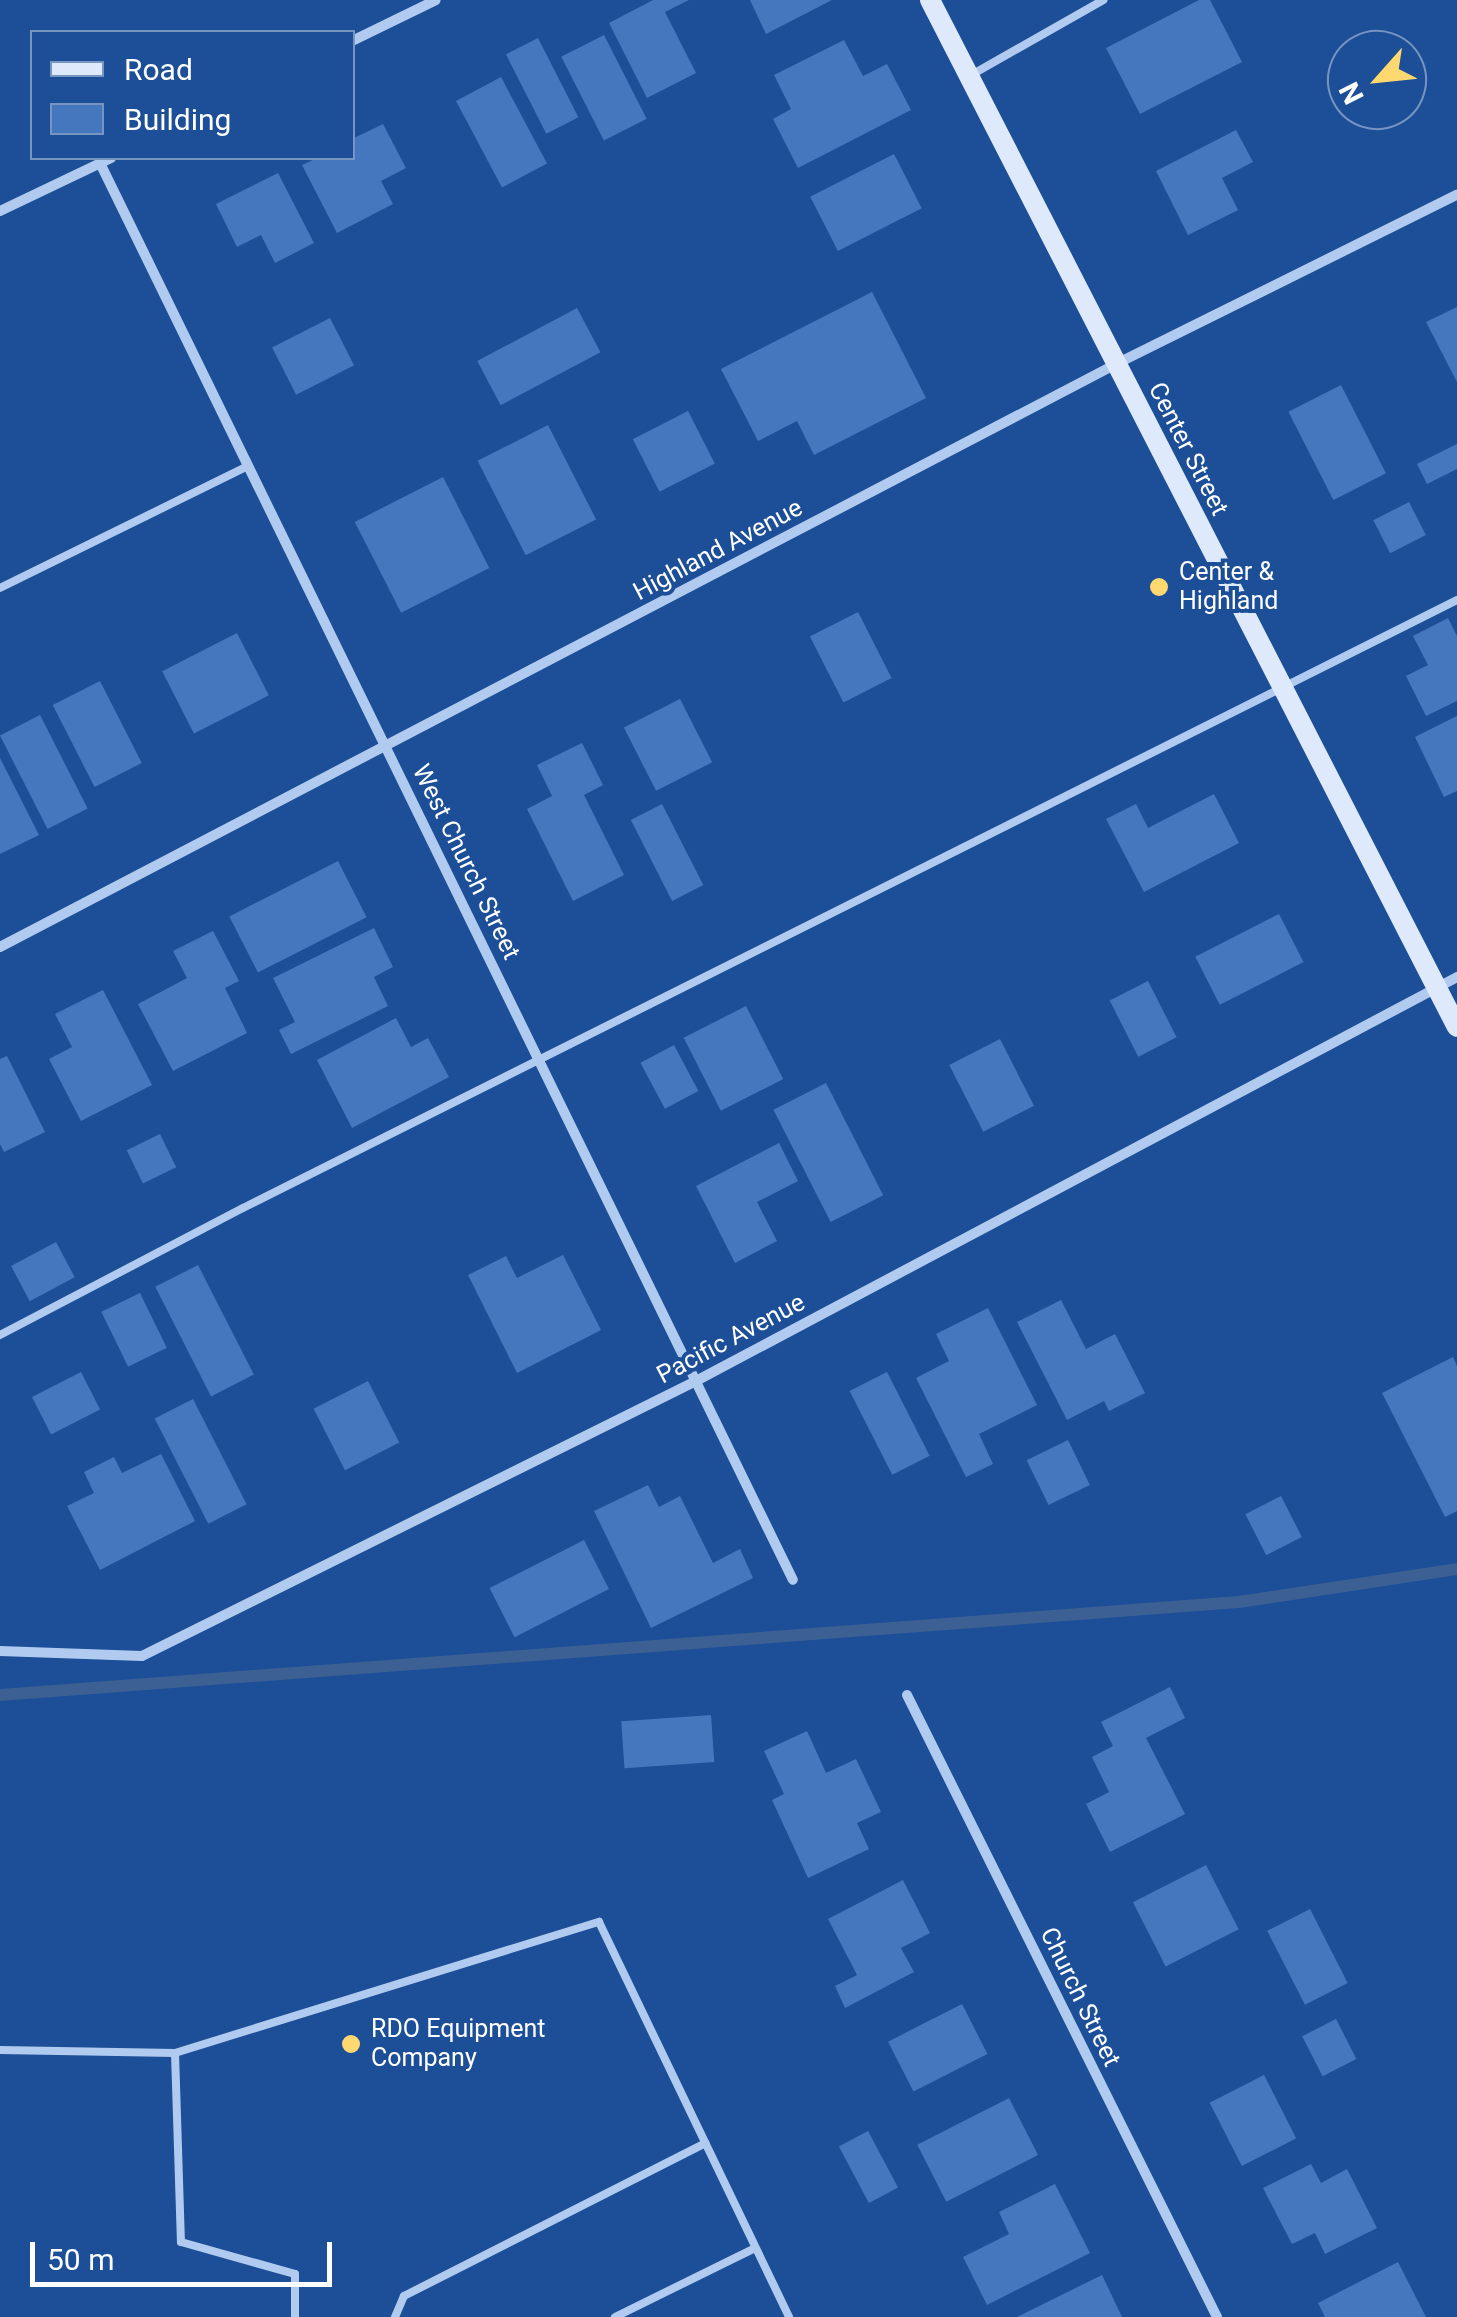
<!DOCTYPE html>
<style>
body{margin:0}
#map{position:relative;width:1457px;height:2317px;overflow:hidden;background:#1c4f97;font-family:Roboto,sans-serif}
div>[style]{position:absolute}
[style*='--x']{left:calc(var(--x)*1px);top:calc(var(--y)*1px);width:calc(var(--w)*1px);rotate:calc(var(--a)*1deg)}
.stream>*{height:12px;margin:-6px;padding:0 6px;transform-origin:6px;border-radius:6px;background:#3c5f94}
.building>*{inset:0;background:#4477be;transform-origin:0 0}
.service>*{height:8px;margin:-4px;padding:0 4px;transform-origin:4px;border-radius:4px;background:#b1cbf0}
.minor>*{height:10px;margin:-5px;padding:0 5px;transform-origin:5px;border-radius:5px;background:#b1cbf0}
.secondary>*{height:20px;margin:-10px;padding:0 10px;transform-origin:10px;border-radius:10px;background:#deeafb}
.dots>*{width:28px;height:28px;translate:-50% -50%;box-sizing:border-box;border:5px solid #1c4f97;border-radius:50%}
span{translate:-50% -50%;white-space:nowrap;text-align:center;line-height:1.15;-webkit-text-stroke:8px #1c4f97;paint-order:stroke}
.street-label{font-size:25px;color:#fff}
.poi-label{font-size:25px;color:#fff}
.left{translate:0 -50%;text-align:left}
.legend{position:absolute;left:30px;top:30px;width:325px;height:130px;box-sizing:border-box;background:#1c4f97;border:2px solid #7795c1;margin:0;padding:12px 18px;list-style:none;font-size:30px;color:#fff}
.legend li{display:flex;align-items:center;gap:20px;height:50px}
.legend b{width:50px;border:2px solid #7795c1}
.north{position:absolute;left:1327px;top:30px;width:100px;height:100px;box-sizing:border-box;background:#1c4f97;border:2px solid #7795c1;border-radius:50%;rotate:243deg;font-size:28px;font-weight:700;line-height:40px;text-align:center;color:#fff}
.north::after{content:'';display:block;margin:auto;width:35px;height:45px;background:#ffd96f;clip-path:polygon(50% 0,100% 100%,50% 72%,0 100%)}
.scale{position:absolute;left:30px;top:2242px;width:302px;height:45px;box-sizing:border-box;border:5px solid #fff;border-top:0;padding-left:12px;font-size:30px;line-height:35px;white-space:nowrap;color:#fff;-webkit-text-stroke:8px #1c4f97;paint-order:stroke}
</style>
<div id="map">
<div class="stream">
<i style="--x:0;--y:1695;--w:1242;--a:-4.29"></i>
<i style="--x:1239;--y:1602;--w:220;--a:-8.6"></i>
</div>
<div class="building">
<i style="clip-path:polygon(653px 0,689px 0,665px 12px,696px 73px,647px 98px,609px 23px)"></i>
<i style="clip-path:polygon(750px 0,832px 0,766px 34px)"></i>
<i style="clip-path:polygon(1199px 0,1210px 0,1242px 62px,1140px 114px,1106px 48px)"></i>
<i style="left:604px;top:35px;width:94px;height:48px;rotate:63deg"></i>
<i style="left:538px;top:38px;width:89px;height:36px;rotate:63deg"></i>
<i style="clip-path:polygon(844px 40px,863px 76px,887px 64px,911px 110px,798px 168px,773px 119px,791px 109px,774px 75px)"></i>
<i style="left:501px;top:77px;width:98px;height:51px;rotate:62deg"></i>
<i style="clip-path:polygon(383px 124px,406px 168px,381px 181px,393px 204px,337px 233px,302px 165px,317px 158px,352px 158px,352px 139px)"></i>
<i style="clip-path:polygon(1236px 130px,1253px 162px,1222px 178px,1238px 210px,1188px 235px,1156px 171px)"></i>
<i style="left:894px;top:154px;width:61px;height:94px;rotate:63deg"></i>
<i style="clip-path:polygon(278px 173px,314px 243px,275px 263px,261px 235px,237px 247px,216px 204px)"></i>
<i style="clip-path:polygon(872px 292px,926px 398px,814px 455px,797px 421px,758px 441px,721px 369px)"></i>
<i style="clip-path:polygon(1457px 307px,1457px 382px,1426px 322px)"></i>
<i style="left:577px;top:308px;width:50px;height:113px;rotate:62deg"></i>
<i style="left:330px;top:318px;width:53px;height:65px;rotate:63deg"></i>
<i style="left:1341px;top:385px;width:99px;height:59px;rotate:63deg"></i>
<i style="left:688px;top:411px;width:59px;height:62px;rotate:63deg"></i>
<i style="left:548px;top:425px;width:106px;height:79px;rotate:63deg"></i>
<i style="clip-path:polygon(1457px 444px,1457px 469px,1427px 484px,1417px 464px)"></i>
<i style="left:443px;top:477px;width:102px;height:99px;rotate:63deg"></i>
<i style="left:1409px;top:502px;width:37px;height:40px;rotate:63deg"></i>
<i style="left:858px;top:612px;width:74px;height:54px;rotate:63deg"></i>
<i style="clip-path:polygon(1448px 618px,1457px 636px,1457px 701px,1426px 716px,1406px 676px,1428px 665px,1413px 636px)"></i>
<i style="left:237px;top:633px;width:70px;height:84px;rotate:63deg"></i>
<i style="left:100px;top:681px;width:92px;height:53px;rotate:63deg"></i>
<i style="left:680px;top:699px;width:71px;height:63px;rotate:63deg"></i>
<i style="left:40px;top:715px;width:105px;height:45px;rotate:63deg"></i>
<i style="clip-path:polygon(1457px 716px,1457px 791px,1444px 797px,1415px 737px)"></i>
<i style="clip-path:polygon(582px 743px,603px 785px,584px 795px,624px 875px,573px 901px,527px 809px,552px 796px,537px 765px)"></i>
<i style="clip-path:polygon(0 758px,39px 835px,0 854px)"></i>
<i style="clip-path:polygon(1214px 794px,1239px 843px,1144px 892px,1106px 819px,1136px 804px,1148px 828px)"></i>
<i style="left:662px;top:804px;width:91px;height:35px;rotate:63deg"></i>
<i style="left:338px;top:861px;width:63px;height:122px;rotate:63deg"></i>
<i style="left:1279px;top:914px;width:54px;height:94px;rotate:63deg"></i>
<i style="clip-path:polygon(374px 928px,393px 967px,374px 977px,388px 1006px,291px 1054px,279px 1030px,295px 1022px,273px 978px)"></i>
<i style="clip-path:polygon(213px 931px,239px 981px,225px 988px,247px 1033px,173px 1071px,138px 1004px,187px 978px,173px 951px)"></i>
<i style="left:1148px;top:981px;width:63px;height:43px;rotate:63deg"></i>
<i style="clip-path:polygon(103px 990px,152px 1085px,81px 1121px,49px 1059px,72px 1047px,55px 1014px)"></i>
<i style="left:746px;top:1006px;width:82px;height:70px;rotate:63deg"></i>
<i style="clip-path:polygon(396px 1018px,411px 1047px,428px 1038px,449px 1077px,352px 1128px,317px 1060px)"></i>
<i style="left:1000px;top:1039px;width:75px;height:57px;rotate:63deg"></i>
<i style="left:674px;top:1045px;width:52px;height:38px;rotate:62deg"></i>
<i style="clip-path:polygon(7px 1056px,45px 1132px,4px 1152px,0 1144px,0 1059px)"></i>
<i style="left:826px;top:1083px;width:126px;height:59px;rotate:63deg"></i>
<i style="left:160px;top:1134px;width:37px;height:37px;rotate:64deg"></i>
<i style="clip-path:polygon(779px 1143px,798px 1181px,757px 1202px,777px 1241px,735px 1263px,696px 1186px)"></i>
<i style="left:56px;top:1242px;width:40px;height:51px;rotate:62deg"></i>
<i style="clip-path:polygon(563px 1255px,601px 1330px,517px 1373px,468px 1275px,506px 1256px,517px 1278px)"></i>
<i style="left:198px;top:1265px;width:123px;height:48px;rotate:63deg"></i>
<i style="left:140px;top:1293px;width:61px;height:43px;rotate:64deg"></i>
<i style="clip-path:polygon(1061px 1300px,1086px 1349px,1115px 1334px,1145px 1393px,1109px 1411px,1104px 1401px,1067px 1420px,1017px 1322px)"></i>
<i style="clip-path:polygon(988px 1308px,1037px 1405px,979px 1434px,993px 1464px,966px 1477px,916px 1378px,949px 1361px,936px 1334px)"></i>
<i style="clip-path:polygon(1453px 1357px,1457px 1366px,1457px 1511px,1445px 1517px,1382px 1393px)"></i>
<i style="left:81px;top:1372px;width:42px;height:55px;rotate:63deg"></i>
<i style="left:887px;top:1372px;width:94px;height:42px;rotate:63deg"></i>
<i style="left:368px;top:1381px;width:69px;height:61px;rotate:63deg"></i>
<i style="left:193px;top:1399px;width:118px;height:43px;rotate:63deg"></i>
<i style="left:1068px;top:1440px;width:50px;height:46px;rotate:64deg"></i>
<i style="clip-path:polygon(161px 1454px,195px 1521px,100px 1570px,67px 1506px,94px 1493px,84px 1472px,114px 1457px,122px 1473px)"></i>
<i style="clip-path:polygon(648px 1485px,659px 1507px,680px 1496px,713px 1563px,740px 1549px,753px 1578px,651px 1628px,594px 1511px)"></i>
<i style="left:1281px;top:1496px;width:46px;height:40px;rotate:63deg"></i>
<i style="left:584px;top:1540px;width:55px;height:106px;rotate:63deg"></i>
<i style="clip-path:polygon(1170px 1687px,1185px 1718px,1146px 1738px,1185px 1814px,1110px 1852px,1086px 1804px,1109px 1792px,1092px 1757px,1113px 1746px,1101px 1722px)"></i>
<i style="left:711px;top:1715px;width:47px;height:90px;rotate:86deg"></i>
<i style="clip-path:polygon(807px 1731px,826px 1773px,856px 1759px,881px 1812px,857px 1823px,869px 1849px,808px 1878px,772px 1800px,784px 1794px,764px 1751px)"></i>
<i style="left:1206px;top:1865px;width:72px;height:82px;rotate:63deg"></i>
<i style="clip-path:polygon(903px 1880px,930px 1933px,901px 1948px,914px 1972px,845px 2008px,835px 1986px,857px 1975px,828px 1919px)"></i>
<i style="left:1310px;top:1909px;width:83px;height:48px;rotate:63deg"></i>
<i style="left:962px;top:2004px;width:56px;height:83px;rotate:63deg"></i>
<i style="left:1336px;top:2019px;width:45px;height:38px;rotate:63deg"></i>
<i style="left:1264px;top:2075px;width:71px;height:61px;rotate:63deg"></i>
<i style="left:1009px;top:2098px;width:64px;height:103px;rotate:63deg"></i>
<i style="left:868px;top:2131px;width:64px;height:33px;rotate:62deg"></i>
<i style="clip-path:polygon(1311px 2164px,1321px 2183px,1347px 2169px,1377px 2228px,1325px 2254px,1315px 2233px,1292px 2244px,1263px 2188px)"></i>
<i style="clip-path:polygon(1055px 2184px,1090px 2253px,987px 2305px,963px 2257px,1009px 2234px,999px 2212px)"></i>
<i style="clip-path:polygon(1398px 2262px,1426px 2317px,1325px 2317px,1318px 2303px)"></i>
<i style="clip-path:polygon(1102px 2275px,1122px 2317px,1017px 2317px)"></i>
</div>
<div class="service">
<i style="--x:973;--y:74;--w:150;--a:-29.6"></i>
<i style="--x:0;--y:588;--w:276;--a:-26.2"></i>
<i style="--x:0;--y:1335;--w:274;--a:-27.6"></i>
<i style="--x:243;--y:1208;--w:1358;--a:-26.6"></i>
<i style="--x:0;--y:2050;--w:175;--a:1"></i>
<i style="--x:175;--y:2053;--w:189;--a:88.2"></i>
<i style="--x:181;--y:2242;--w:118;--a:15.7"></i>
<i style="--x:295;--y:2274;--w:43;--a:90"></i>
<i style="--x:175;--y:2053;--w:444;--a:-17.2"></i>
<i style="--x:599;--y:1922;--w:438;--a:64.3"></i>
<i style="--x:395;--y:2317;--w:23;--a:-67"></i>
<i style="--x:404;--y:2296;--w:338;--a:-26.9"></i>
<i style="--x:615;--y:2317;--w:156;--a:-26.2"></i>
</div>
<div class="minor">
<i style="--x:352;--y:41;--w:93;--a:-26"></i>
<i style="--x:100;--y:163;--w:1577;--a:63.94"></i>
<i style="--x:0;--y:211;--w:123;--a:-25.5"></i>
<i style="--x:0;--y:947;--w:1259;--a:-27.58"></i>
<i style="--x:1116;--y:364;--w:381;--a:-26.4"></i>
<i style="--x:0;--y:1651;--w:142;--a:2"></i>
<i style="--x:142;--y:1656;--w:618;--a:-26.4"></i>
<i style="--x:696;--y:1381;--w:862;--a:-27.96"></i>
<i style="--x:907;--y:1695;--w:695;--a:63.51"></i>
</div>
<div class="secondary">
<i style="--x:930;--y:0;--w:1154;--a:62.84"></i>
</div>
<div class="dots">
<i style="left:1159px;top:587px;background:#ffd96f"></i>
<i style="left:351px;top:2044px;background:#ffd96f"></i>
</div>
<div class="street-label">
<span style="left:1188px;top:449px;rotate:63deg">Center Street</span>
<span style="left:718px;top:550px;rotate:-28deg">Highland Avenue</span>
<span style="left:466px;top:862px;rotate:64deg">West Church Street</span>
<span style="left:731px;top:1339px;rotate:-28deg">Pacific Avenue</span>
<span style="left:1080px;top:1997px;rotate:64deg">Church Street</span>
</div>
<div class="poi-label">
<span class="left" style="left:1179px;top:587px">Center &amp;<br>Highland</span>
<span class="left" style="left:371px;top:2044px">RDO Equipment<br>Company</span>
</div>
<ul class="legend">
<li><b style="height:12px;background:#deeafb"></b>Road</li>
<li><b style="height:28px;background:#4477be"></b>Building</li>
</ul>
<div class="north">N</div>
<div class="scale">50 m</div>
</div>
